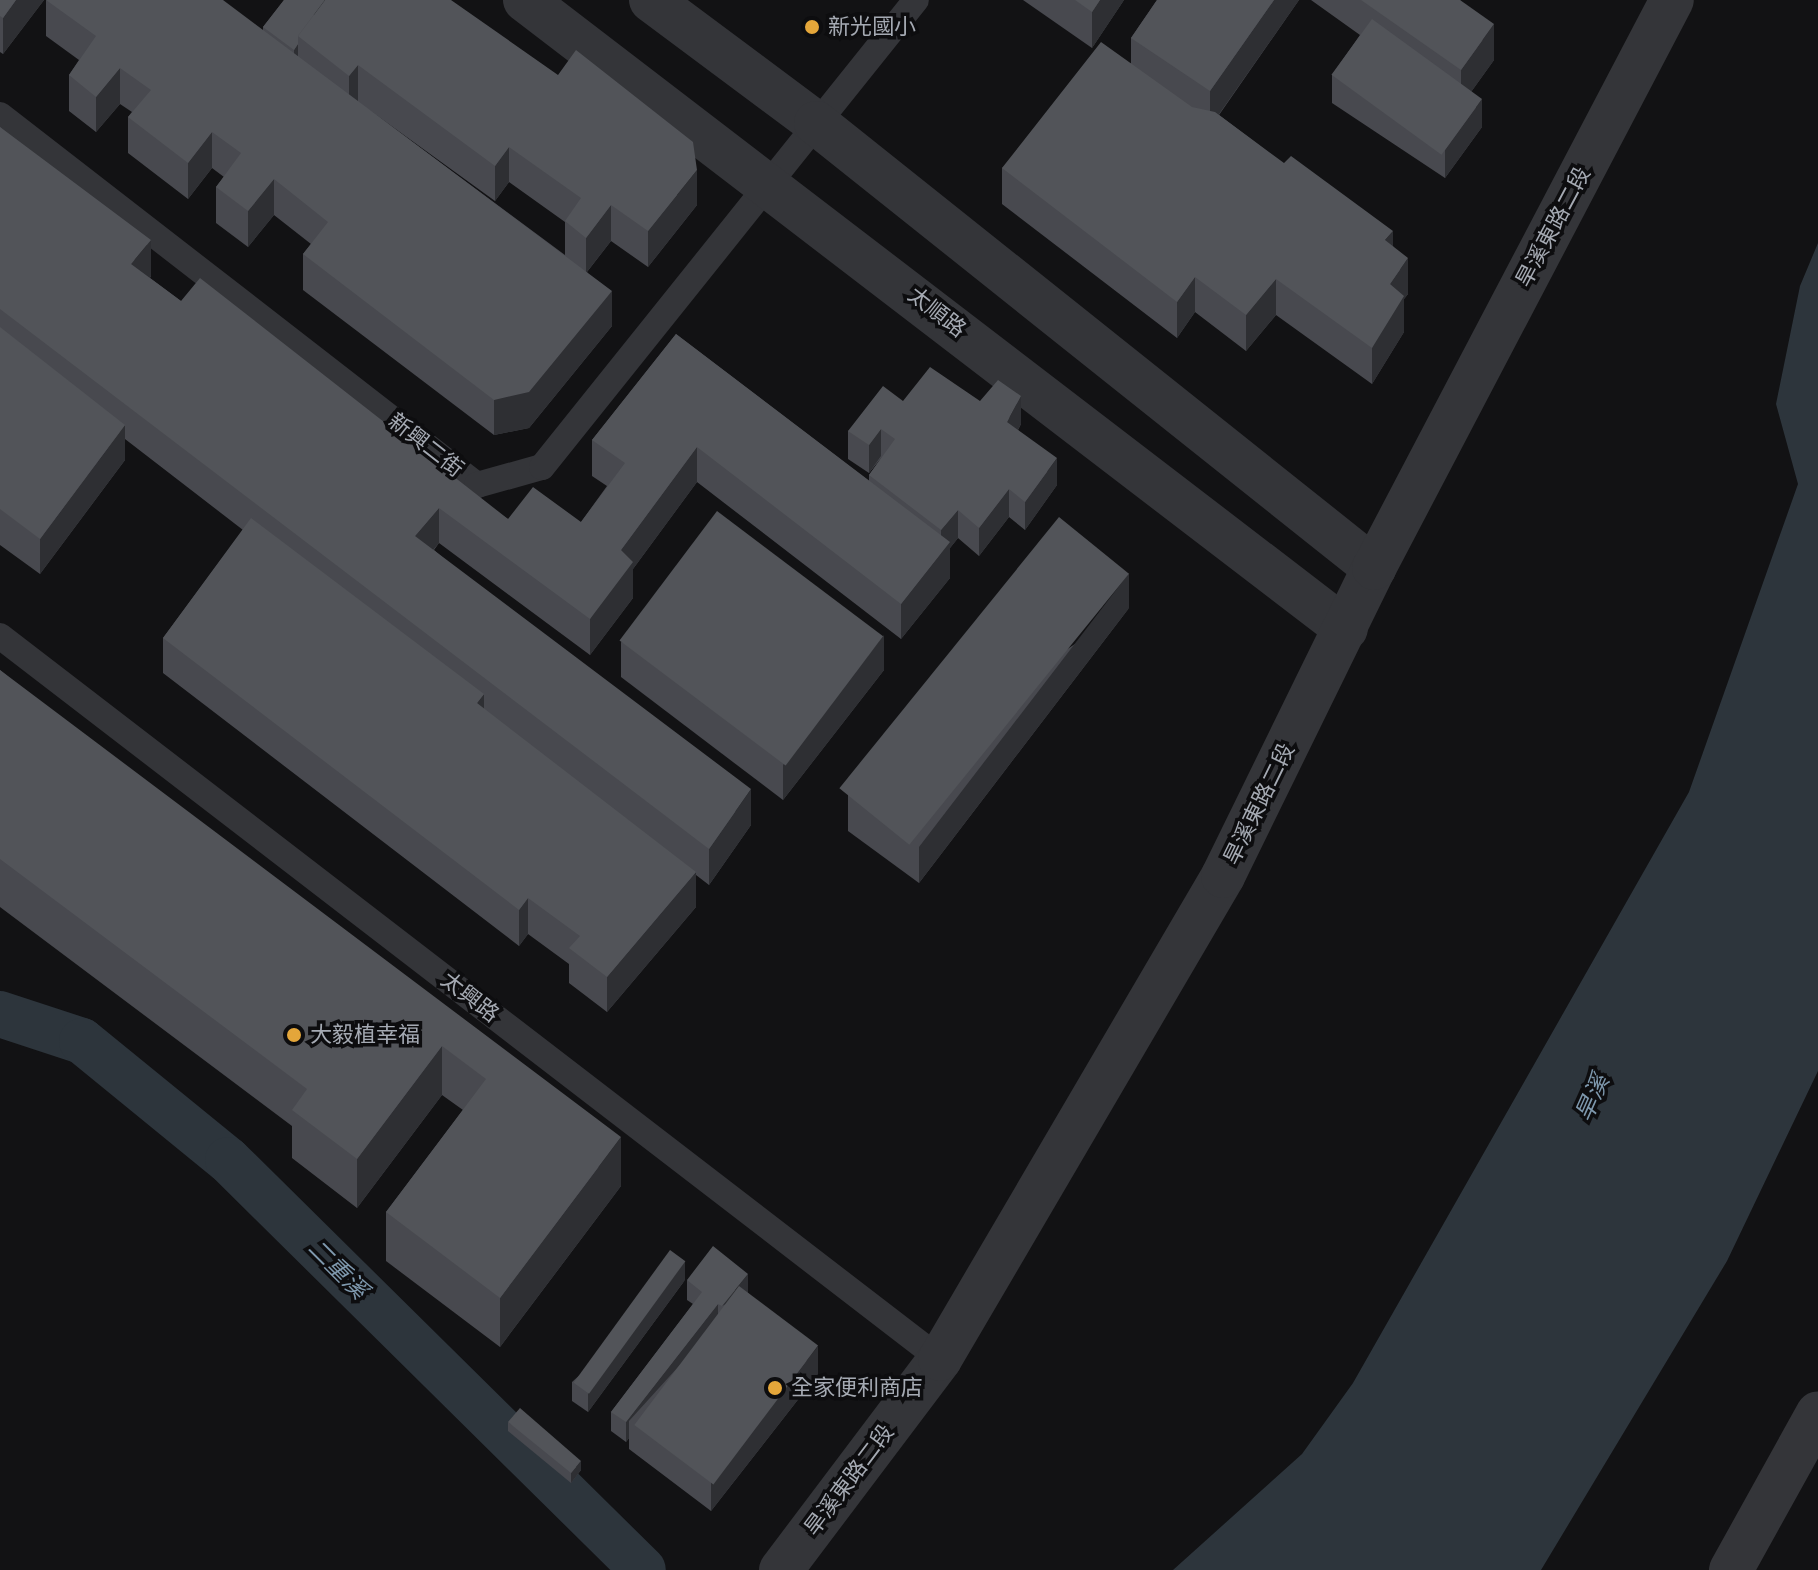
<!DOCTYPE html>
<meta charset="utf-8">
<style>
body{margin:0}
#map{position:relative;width:1818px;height:1570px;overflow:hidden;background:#121214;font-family:Mulish,"Noto Sans TC",sans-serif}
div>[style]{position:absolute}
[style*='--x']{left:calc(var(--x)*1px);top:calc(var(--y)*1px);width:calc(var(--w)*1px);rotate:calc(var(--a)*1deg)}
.water>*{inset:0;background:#2d353c}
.canal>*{height:46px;margin:-23px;padding:0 23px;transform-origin:23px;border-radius:23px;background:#2d353c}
.lane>*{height:26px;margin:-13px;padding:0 13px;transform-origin:13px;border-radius:13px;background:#343539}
.street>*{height:44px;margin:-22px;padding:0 22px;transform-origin:22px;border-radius:22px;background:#343539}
.wall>*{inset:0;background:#48494f}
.shaded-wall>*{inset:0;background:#2e2f33}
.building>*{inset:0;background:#525459;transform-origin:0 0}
.dots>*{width:22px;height:22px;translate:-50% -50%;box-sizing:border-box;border:4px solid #0d0d0f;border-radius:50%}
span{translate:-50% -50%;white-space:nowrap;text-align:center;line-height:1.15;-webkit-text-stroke:7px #0d0d0f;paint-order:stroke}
.poi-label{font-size:22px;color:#a5aab3}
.left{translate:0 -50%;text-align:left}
.street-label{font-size:22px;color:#a5aab3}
.water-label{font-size:24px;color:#7e98ad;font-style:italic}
</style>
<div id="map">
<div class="water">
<i style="clip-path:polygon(1818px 243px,1818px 1071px,1727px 1261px,1541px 1570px,1173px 1570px,1302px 1454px,1353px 1383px,1689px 792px,1798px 484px,1776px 404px,1800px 286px)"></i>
</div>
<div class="canal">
<i style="--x:0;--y:1014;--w:86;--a:18.2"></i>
<i style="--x:82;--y:1041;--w:188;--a:39.2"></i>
<i style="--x:228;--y:1160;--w:583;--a:44.65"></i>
</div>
<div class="lane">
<i style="--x:0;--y:115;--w:604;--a:37.8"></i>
<i style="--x:477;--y:485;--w:67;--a:-15.5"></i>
<i style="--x:542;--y:467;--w:598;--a:-51.31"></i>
<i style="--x:0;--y:636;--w:1186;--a:37.57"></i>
</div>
<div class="street">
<i style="--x:525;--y:0;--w:1034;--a:37.46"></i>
<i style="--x:651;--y:0;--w:206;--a:36.7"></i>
<i style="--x:816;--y:123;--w:714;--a:38.57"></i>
<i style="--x:781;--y:1570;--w:264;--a:-53"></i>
<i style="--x:940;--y:1359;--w:560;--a:-59.63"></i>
<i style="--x:1223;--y:876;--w:343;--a:-63.9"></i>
<i style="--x:1374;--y:568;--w:641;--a:-62.32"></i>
<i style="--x:1731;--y:1570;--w:179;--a:-61"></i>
</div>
<div class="wall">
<i style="clip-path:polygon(0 0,44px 0,3px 54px,0 52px)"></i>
<i style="clip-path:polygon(evenodd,46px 0,263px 30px,263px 27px,284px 0,697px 205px,648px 267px,611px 241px,587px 272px,612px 326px,529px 428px,494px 435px,303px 290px,303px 254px,311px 244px,274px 215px,248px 247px,216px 223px,216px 187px,224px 177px,212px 168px,188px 199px,128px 153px,128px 117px,132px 112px,120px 104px,96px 132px,69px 111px,69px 75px,79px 60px,46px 36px,46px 0,368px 109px,495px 201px,509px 182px,565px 222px,565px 255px,368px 109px)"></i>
<i style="clip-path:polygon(1023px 0,1124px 0,1092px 48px)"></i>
<i style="clip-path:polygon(1157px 0,1299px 0,1219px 115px,1393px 246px,1408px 294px,1404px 299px,1404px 332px,1372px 384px,1276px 315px,1246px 351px,1195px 312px,1177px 338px,1002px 204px,1002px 168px,1131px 63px,1131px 38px)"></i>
<i style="clip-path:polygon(1311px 0,1460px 0,1494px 60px,1471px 92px,1482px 127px,1445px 178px,1332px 103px,1332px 75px,1360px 35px)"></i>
<i style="clip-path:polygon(0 127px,151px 276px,150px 278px,181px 301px,508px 519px,581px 522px,607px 486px,592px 476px,592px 440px,676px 334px,869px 481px,869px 475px,882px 457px,869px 473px,848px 459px,848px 431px,903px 401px,980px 401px,1021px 424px,1018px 430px,1057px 485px,1025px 530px,1009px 517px,979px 556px,958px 538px,950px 548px,950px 578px,901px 639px,697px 482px,633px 569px,633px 598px,590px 655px,439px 543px,434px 550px,751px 825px,709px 885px,696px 875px,696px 907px,607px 1012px,569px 983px,569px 964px,528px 934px,519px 946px,163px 673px,163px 638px,243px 530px,125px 439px,125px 460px,40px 574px,0 545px)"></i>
<i style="clip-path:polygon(1129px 608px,919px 883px,848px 831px,848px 795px)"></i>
<i style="clip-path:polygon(621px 642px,884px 670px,783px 800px,621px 677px)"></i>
<i style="clip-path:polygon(0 670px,621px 1186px,500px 1347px,386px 1261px,386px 1212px,463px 1110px,442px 1095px,357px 1208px,292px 1158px,292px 1126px,0 907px)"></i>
<i style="clip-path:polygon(685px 1280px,588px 1412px,572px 1401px,572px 1382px)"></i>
<i style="clip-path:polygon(687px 1280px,748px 1293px,818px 1374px,711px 1511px,629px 1449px,629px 1438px,626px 1442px,611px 1431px,611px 1412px,693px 1304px,687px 1300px)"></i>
<i style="clip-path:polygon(508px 1422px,581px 1470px,571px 1483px,508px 1431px)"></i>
</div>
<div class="shaded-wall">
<i style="clip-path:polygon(16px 0,44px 0,3px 54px,3px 18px)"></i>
<i style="clip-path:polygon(1100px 0,1124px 0,1092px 48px,1092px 12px)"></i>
<i style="clip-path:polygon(1274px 0,1299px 0,1210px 127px,1210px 91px)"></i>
<i style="clip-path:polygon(1494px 24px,1494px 60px,1461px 106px,1461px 70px)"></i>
<i style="clip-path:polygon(298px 44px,298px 64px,294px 69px,294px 50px)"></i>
<i style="clip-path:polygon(358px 65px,358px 101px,349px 111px,349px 76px)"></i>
<i style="clip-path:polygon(120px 68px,120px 104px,96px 132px,96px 97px)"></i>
<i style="clip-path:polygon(1482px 99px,1482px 127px,1445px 178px,1445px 150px)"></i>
<i style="clip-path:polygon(212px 132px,212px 168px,188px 199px,188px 163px)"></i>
<i style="clip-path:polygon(509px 147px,509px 182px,495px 201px,495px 166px)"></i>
<i style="clip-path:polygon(697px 170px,697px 205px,648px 267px,648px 231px)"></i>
<i style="clip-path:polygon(274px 179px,274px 215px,248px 247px,248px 211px)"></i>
<i style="clip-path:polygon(611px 205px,611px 241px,586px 273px,586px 238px)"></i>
<i style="clip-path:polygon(1393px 231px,1393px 266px,1385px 240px)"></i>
<i style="clip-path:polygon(151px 240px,151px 276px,131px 300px,131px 264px)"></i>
<i style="clip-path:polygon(1408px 258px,1408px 294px,1404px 299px,1404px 332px,1372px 384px,1372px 348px,1390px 284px)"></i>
<i style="clip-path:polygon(1195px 277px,1195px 312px,1177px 338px,1177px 302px)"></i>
<i style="clip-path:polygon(1276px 279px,1276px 315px,1246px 351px,1246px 315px)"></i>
<i style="clip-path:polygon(612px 291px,612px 326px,529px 428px,494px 435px,494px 400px)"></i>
<i style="clip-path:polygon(1021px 396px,1021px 424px,1007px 450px,1007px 422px)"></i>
<i style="clip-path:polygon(125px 425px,125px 460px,40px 574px,40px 539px)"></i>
<i style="clip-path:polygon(881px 429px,881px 456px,869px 473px,869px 445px)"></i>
<i style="clip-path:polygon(697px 447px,697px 482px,633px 569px,633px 598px,590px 655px,590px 619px,621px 550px)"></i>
<i style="clip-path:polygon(1057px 458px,1057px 485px,1025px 530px,1025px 502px)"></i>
<i style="clip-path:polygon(1009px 489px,1009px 517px,979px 556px,979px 528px)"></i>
<i style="clip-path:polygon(439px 508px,439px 543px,415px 571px,415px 536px)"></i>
<i style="clip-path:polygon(958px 510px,958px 538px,950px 548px,950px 578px,901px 639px,901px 604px,941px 553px,941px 530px)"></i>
<i style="clip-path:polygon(1129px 573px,1129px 608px,919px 883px,919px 847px)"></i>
<i style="clip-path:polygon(884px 635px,884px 670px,783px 800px,783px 765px)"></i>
<i style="clip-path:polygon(484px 694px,484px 730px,477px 703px)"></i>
<i style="clip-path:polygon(751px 789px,751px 825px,709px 885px,709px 849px)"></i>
<i style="clip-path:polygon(696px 872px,696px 907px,607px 1012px,607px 977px)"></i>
<i style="clip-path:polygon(528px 898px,528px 934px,519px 946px,519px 910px)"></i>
<i style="clip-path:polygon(442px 1046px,442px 1095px,357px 1208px,357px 1159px)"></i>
<i style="clip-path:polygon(621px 1137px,621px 1186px,500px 1347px,500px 1298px)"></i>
<i style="clip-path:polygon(685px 1261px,685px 1280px,588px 1412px,588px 1393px)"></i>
<i style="clip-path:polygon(748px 1274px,748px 1293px,722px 1306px)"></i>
<i style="clip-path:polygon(718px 1304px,718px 1323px,629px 1421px,629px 1438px,626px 1442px,626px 1422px)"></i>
<i style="clip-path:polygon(818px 1346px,818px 1374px,711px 1511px,711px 1483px)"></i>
<i style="clip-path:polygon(581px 1461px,581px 1470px,571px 1483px,571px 1473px)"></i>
</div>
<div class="building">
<i style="clip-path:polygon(0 0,16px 0,3px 18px,0 16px)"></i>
<i style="clip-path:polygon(46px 0,223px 0,612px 291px,529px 392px,494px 400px,303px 254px,328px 222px,274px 179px,248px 211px,216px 187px,241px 153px,212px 132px,188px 163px,128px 117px,151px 90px,120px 68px,96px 97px,69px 75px,96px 36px)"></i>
<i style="clip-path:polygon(284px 0,325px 0,298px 36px,298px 44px,294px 50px,263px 27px)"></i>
<i style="clip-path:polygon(325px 0,451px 0,558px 75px,576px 50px,693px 142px,697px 170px,648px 231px,611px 205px,586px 238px,565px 221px,581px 198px,509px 147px,495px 166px,358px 65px,349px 76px,298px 36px)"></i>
<i style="clip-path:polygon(1075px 0,1100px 0,1092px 12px)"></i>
<i style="clip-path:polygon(1157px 0,1274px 0,1210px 91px,1131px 38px)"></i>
<i style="clip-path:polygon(1361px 0,1460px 0,1494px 24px,1461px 70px)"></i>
<i style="left:1372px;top:19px;width:136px;height:69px;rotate:36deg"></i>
<i style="clip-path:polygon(1101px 42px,1192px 107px,1215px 112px,1284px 163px,1291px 156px,1393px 231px,1385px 240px,1408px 258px,1390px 284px,1404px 296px,1372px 348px,1276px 279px,1246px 315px,1195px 277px,1177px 302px,1002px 168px)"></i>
<i style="clip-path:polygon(0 127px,151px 240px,131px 264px,181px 301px,200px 278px,508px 519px,533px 487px,581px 522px,625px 463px,592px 440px,676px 334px,950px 542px,901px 604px,697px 447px,621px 550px,633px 562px,590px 619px,439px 508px,415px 536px,751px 789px,709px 849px,0 309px)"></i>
<i style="clip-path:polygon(0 327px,125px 425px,40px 539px,0 509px)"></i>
<i style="clip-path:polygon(930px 367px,980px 401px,998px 380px,1021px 396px,1007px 422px,1057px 458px,1025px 502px,1009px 489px,979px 528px,958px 510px,941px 530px,869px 475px,895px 439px,881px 429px,869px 445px,848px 431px,883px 386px,903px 401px)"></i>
<i style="left:717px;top:511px;width:208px;height:162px;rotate:37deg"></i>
<i style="left:1059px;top:517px;width:90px;height:349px;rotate:39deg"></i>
<i style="clip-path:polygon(251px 518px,484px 694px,477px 703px,696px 872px,607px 977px,569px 948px,580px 936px,528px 898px,519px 910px,163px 638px)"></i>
<i style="clip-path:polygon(0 670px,621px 1137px,500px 1298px,386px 1212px,486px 1079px,442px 1046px,357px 1159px,292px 1110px,307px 1089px,0 859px)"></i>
<i style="clip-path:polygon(713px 1246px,748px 1274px,722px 1306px,718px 1304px,626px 1422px,611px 1412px,702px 1292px,687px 1280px)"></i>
<i style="left:670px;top:1250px;width:19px;height:164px;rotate:36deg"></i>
<i style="left:739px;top:1286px;width:99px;height:174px;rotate:37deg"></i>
<i style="clip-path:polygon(520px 1408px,581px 1461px,571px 1473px,508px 1422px)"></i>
</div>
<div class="dots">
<i style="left:812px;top:27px;background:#e4a63a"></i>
<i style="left:294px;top:1035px;background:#e4a63a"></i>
<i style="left:775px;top:1388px;background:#e4a63a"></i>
</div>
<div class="poi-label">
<span class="left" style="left:828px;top:27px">新光國小</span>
<span class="left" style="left:310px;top:1035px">大毅植幸福</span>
<span class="left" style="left:791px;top:1388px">全家便利商店</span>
</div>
<div class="street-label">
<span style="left:1553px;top:227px;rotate:-62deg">旱溪東路二段</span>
<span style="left:937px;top:312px;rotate:38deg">太順路</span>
<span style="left:426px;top:445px;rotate:38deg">新興二街</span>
<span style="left:1259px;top:804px;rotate:-64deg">旱溪東路二段</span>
<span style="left:470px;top:997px;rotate:38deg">太興路</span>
<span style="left:849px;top:1480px;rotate:-53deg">旱溪東路二段</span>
</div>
<div class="water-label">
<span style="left:1592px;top:1098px;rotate:-66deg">旱溪</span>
<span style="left:338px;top:1269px;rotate:45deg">二重溪</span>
</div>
</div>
